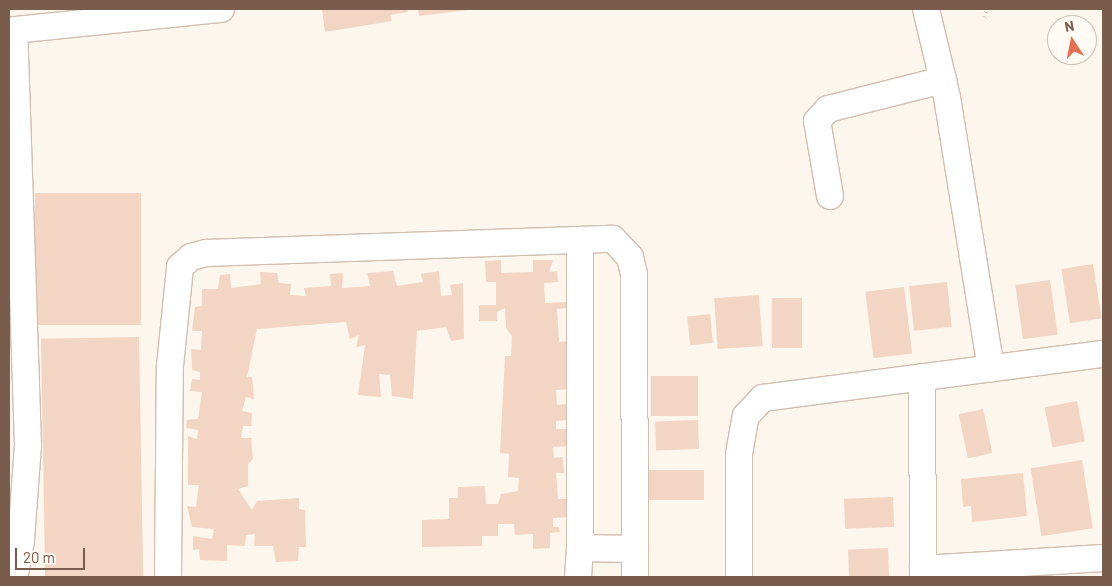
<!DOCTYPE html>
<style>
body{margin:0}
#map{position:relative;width:1112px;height:586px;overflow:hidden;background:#fdf6ec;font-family:Barlow,sans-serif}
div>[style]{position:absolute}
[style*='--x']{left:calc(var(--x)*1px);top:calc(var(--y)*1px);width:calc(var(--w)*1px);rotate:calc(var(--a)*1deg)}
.building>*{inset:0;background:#f3d5c3;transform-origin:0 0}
.path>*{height:3px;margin-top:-1.5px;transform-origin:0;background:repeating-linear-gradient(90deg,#d9b8a5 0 1px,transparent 0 5px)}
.roads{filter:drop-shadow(1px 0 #d1beb0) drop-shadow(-1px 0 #d1beb0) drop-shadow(0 1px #d1beb0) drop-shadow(0 -1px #d1beb0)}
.minor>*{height:26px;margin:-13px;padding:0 13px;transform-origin:13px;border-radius:13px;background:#fff}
span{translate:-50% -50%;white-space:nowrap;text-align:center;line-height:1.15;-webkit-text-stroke:4.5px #fffaf3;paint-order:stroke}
.frame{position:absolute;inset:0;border:10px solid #7a5c4d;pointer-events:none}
.north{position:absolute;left:1047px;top:15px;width:50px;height:50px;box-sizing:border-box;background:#fffaf3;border:1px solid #cabbb1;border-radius:50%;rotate:349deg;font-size:14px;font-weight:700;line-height:20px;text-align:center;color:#7a5c4d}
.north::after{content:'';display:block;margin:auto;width:18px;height:22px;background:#e76f51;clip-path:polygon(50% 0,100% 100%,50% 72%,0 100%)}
.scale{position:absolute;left:15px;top:548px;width:70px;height:22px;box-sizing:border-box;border:2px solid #7a5c4d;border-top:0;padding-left:6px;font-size:15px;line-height:18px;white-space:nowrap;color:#7a5c4d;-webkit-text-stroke:4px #fffaf3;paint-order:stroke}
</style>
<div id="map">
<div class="building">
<i style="clip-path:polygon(322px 9px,407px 9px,408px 12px,390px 15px,392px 21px,325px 32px)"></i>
<i style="clip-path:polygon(418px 9px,468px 9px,468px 10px,419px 16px)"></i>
<i style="left:35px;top:193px;width:106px;height:132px"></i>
<i style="clip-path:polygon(501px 260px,501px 273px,533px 272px,533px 260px,553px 260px,549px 272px,557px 271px,558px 282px,544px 283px,545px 303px,567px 302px,567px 308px,557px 309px,559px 342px,568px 341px,571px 389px,556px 390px,557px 405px,566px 404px,566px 420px,556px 421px,556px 429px,567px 429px,568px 446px,553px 447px,554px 458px,563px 457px,564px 473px,556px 473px,558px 499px,569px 499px,570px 517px,553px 518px,553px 527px,559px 527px,560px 532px,550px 533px,550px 548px,533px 549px,533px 534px,515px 535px,514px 524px,498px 524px,498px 536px,482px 536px,482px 546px,422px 547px,422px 520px,449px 519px,449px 498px,458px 498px,458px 487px,485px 486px,486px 504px,498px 504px,501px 494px,518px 491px,519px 478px,508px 477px,509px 454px,500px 453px,505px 356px,511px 356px,512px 336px,506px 328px,505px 308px,497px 312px,497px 321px,479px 321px,479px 305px,496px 305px,496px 282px,486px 282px,485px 261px)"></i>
<i style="left:1093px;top:264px;width:55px;height:32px;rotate:81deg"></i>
<i style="clip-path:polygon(393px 271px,397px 286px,423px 282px,421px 274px,439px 271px,441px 296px,452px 295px,450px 285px,463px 283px,464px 339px,451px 341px,446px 327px,417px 331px,413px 399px,392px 396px,390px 375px,379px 374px,381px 397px,358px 395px,365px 345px,356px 347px,359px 335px,350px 339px,346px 322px,257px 329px,247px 377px,252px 377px,254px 399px,246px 397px,242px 411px,252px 413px,251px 426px,243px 426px,241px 438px,251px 438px,253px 459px,248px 464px,248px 486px,238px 489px,252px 510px,257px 501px,299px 498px,299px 509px,305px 510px,306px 547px,299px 547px,298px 561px,276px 562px,273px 546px,254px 546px,255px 534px,246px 535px,245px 546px,227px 545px,227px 561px,200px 560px,199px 549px,193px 550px,193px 536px,212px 539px,214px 529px,192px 527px,187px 506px,196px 507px,199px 485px,188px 485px,188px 436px,197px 439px,198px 430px,186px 428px,187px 420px,198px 419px,202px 392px,190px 391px,192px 379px,200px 380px,200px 372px,192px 370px,191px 349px,201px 350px,202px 331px,192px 331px,195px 307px,202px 306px,202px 289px,218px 289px,220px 275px,230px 274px,231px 288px,261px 284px,260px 272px,277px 273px,279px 283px,291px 284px,290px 295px,306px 296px,304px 288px,331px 286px,330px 274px,343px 273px,342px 288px,370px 286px,367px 273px)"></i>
<i style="left:1050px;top:280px;width:55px;height:35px;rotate:82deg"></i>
<i style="left:947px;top:282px;width:45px;height:38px;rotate:84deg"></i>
<i style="left:904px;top:287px;width:67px;height:39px;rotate:83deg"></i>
<i style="left:759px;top:295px;width:51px;height:45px;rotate:86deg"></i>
<i style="left:772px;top:298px;width:30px;height:50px"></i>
<i style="left:710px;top:314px;width:29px;height:23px;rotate:84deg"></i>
<i style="left:139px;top:337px;width:240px;height:98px;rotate:89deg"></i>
<i style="left:651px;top:376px;width:47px;height:40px"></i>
<i style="left:1077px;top:401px;width:41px;height:33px;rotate:79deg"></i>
<i style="left:983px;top:409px;width:45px;height:25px;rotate:78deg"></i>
<i style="left:698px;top:420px;width:29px;height:43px;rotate:88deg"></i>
<i style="left:1082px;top:460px;width:69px;height:52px;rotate:81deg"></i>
<i style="left:704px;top:470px;width:30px;height:56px;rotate:90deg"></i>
<i style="clip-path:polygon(1023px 473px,1027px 516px,972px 522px,971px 506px,963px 507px,961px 479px)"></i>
<i style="left:893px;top:497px;width:30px;height:49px;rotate:88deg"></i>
<i style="left:888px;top:548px;width:29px;height:40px;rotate:88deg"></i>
</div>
<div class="path">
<i style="--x:985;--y:17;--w:8;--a:-83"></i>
</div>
<div class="roads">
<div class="minor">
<i style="--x:926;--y:9;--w:90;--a:76.6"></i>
<i style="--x:947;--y:97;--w:275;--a:80.8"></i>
<i style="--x:830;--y:196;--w:76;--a:-99.8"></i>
<i style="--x:817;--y:121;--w:16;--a:-47"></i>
<i style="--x:828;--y:109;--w:119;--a:-14.2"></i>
<i style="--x:922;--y:377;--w:200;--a:89.7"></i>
<i style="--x:580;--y:548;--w:308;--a:-90"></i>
<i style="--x:923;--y:569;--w:180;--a:-3.5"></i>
<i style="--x:9;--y:573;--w:8;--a:-30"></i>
<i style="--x:16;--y:569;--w:29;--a:-80"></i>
<i style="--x:21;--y:540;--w:95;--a:-85.8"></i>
<i style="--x:28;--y:445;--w:415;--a:-91.9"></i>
<i style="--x:14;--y:30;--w:208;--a:-5.8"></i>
<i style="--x:168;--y:577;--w:211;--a:-89.5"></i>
<i style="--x:170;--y:366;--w:100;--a:-84.2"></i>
<i style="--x:180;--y:267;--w:15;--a:-42"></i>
<i style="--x:191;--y:257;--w:16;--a:-15"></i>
<i style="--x:206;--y:253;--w:407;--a:-2"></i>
<i style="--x:613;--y:239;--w:25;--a:47"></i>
<i style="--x:630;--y:257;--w:17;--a:77"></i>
<i style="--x:634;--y:274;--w:303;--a:89.8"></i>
<i style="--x:578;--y:577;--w:29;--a:-86"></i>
<i style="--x:580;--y:548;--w:55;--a:1"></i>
<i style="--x:739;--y:577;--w:123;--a:-90"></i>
<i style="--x:739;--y:454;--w:39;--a:-80"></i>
<i style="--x:746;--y:416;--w:25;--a:-47"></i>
<i style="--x:763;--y:398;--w:343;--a:-7.4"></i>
</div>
</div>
<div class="frame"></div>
<div class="north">N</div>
<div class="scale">20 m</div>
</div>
